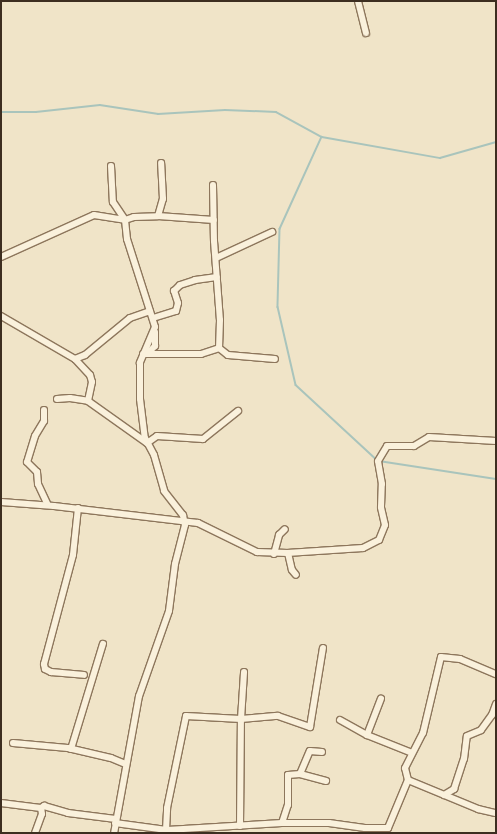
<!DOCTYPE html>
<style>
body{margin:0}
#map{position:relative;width:497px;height:834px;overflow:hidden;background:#f0e4c8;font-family:Lora,serif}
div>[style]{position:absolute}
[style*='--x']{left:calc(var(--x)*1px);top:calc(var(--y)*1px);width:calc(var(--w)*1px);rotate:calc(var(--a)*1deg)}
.stream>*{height:1.5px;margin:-0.75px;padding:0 0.75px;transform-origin:0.75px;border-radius:0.75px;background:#a9c4bc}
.roads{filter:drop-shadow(1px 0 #8d765c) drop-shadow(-1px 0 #8d765c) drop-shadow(0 1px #8d765c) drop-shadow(0 -1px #8d765c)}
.minor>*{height:6px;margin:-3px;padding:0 3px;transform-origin:3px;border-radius:3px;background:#faf1dc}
span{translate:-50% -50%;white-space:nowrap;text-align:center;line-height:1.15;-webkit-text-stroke:3.5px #f7eed8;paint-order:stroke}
.frame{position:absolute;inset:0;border:2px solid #3d2e20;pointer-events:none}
</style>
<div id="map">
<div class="stream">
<i style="--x:1;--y:112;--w:35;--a:0"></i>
<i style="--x:36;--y:112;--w:64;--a:-6.2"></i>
<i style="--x:100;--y:105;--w:59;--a:8.8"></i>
<i style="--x:158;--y:114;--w:67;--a:-3.4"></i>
<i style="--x:225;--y:110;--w:51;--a:2.2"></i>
<i style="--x:276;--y:112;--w:52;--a:28.5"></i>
<i style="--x:322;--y:137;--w:120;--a:10.1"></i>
<i style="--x:440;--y:158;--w:58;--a:-15.9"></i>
<i style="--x:322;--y:137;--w:101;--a:114.5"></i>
<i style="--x:280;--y:229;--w:78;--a:91.5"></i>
<i style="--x:278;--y:307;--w:80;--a:77"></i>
<i style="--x:296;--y:385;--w:109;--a:42.8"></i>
<i style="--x:379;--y:461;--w:118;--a:8.7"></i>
</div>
<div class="roads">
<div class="minor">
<i style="--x:358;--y:1;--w:33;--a:76"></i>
<i style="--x:111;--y:166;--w:36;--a:87"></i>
<i style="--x:113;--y:202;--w:22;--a:56"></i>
<i style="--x:125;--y:220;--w:19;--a:84"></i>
<i style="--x:127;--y:239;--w:92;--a:72.3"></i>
<i style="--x:155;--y:327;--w:39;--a:113"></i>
<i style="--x:140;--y:363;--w:36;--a:90"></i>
<i style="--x:140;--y:399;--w:39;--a:83"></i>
<i style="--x:145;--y:438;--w:19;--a:62"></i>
<i style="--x:154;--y:455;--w:37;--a:74"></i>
<i style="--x:164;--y:491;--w:31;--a:52"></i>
<i style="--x:183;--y:515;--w:10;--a:79"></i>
<i style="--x:185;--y:525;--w:40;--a:104.4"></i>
<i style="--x:175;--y:564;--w:47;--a:97.3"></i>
<i style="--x:169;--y:611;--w:90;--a:109.4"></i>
<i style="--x:139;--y:696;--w:139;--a:100.3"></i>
<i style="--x:213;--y:185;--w:56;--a:89"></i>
<i style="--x:214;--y:241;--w:79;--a:85.7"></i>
<i style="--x:220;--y:320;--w:28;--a:92"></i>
<i style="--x:219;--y:348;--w:11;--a:38"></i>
<i style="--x:228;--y:355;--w:47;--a:4.9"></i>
<i style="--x:158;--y:216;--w:18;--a:-74"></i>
<i style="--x:163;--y:199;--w:36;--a:-93"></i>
<i style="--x:1;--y:257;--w:102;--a:-24.3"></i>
<i style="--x:94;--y:215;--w:31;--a:9"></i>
<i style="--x:125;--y:220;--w:9;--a:-18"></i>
<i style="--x:134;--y:217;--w:24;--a:-2"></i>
<i style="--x:158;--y:216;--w:56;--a:4.1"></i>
<i style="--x:216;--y:258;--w:62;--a:-24.9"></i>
<i style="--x:1;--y:316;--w:86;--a:30.2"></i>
<i style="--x:75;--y:359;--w:11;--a:-22"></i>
<i style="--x:85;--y:355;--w:58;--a:-39.4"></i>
<i style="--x:130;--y:318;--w:21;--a:-19"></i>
<i style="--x:153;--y:318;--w:24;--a:-17"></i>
<i style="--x:176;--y:311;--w:8;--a:-76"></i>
<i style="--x:178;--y:303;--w:13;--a:-108"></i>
<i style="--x:174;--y:291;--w:8;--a:-45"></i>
<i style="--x:180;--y:285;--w:16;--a:-18"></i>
<i style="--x:195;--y:280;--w:22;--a:-8"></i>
<i style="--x:148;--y:353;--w:10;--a:-45"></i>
<i style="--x:155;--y:346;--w:14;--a:-90"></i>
<i style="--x:143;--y:354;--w:58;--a:0"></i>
<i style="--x:201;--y:354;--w:19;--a:-18"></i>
<i style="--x:75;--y:359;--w:22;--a:47"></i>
<i style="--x:90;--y:375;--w:7;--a:74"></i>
<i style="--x:92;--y:382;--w:19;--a:102"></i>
<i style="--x:57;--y:399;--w:13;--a:-4"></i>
<i style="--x:70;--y:398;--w:18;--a:9"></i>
<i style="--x:88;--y:401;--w:72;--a:35.4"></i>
<i style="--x:147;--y:443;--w:12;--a:-35"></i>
<i style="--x:157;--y:436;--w:46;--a:3.7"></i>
<i style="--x:203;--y:439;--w:45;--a:-38.7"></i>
<i style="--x:44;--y:410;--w:11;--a:90"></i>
<i style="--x:44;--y:421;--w:17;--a:121"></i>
<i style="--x:35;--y:436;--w:27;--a:107"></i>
<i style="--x:27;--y:462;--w:14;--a:45"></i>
<i style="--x:37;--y:472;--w:12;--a:85"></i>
<i style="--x:38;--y:484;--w:23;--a:65"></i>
<i style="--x:1;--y:502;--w:53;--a:4.3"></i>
<i style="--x:54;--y:506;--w:145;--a:6.7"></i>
<i style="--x:198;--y:523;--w:66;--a:26.2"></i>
<i style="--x:257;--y:552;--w:31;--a:2"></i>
<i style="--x:288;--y:553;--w:17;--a:77"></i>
<i style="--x:292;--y:570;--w:6;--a:51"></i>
<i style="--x:78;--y:508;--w:47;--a:96.1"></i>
<i style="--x:73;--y:555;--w:113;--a:104.9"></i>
<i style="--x:44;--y:664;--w:5;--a:79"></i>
<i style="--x:45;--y:669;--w:7;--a:27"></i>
<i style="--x:51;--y:672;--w:33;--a:5"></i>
<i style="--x:287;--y:553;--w:76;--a:-3.8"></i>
<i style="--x:363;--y:548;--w:18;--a:-27"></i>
<i style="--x:379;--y:540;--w:16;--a:-68"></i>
<i style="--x:385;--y:525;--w:18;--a:-103"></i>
<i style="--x:381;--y:507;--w:23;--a:-88"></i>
<i style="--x:382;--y:484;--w:23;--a:-100"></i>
<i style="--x:378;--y:461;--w:17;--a:-59"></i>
<i style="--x:387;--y:446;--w:27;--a:0"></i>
<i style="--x:414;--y:446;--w:17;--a:-31"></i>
<i style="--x:429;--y:437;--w:67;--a:3.4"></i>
<i style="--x:274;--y:554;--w:20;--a:-75"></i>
<i style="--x:279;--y:535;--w:8;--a:-45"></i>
<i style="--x:340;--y:720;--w:31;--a:29"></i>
<i style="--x:367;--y:735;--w:48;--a:21.8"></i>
<i style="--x:367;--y:735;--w:39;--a:-69"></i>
<i style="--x:13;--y:743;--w:55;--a:5.2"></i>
<i style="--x:68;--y:748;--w:44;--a:13.1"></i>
<i style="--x:111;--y:758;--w:15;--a:23"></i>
<i style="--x:71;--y:749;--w:110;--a:-73.1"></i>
<i style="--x:300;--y:774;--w:25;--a:-67"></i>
<i style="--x:310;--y:751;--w:12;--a:5"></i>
<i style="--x:408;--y:780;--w:76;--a:22.5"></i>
<i style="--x:478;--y:809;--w:18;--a:13"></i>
<i style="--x:444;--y:795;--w:12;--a:-31"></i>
<i style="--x:454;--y:789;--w:32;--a:-72"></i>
<i style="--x:464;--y:759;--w:23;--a:-83"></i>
<i style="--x:467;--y:736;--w:15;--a:-23"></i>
<i style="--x:481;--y:730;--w:19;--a:-54"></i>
<i style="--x:492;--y:715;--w:12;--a:-70"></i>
<i style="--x:1;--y:803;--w:40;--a:7.1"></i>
<i style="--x:41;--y:808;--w:4;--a:-34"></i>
<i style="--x:44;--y:806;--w:25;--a:16"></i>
<i style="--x:68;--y:813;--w:48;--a:7.1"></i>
<i style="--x:115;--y:823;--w:52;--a:7.7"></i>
<i style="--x:167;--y:830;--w:115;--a:-3.5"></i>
<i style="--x:282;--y:823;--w:47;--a:0"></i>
<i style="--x:329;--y:823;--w:36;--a:8"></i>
<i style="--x:365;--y:828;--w:23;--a:0"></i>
<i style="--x:388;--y:828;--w:52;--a:-67.4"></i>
<i style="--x:408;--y:780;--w:12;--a:-104"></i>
<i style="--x:405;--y:768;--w:39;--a:-63"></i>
<i style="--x:423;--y:733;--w:78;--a:-76.7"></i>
<i style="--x:441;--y:657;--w:19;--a:6"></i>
<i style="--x:460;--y:659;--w:39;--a:23"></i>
<i style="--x:282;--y:823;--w:19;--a:-72"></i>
<i style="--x:288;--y:805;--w:30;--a:-90"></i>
<i style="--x:288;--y:775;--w:12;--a:-5"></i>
<i style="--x:300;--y:774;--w:27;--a:15"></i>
<i style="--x:240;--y:826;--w:107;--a:-89.5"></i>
<i style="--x:241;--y:719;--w:37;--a:-5"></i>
<i style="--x:278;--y:716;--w:34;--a:19"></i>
<i style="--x:310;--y:727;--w:80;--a:-80.7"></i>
<i style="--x:166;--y:830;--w:22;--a:-87"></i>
<i style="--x:167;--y:808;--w:94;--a:-78.3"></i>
<i style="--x:186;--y:716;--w:55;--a:3.1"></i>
<i style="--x:241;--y:719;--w:47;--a:-86.3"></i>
<i style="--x:35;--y:833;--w:20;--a:-70"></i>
<i style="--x:42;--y:814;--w:6;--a:-99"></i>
</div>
</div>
<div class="frame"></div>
</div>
